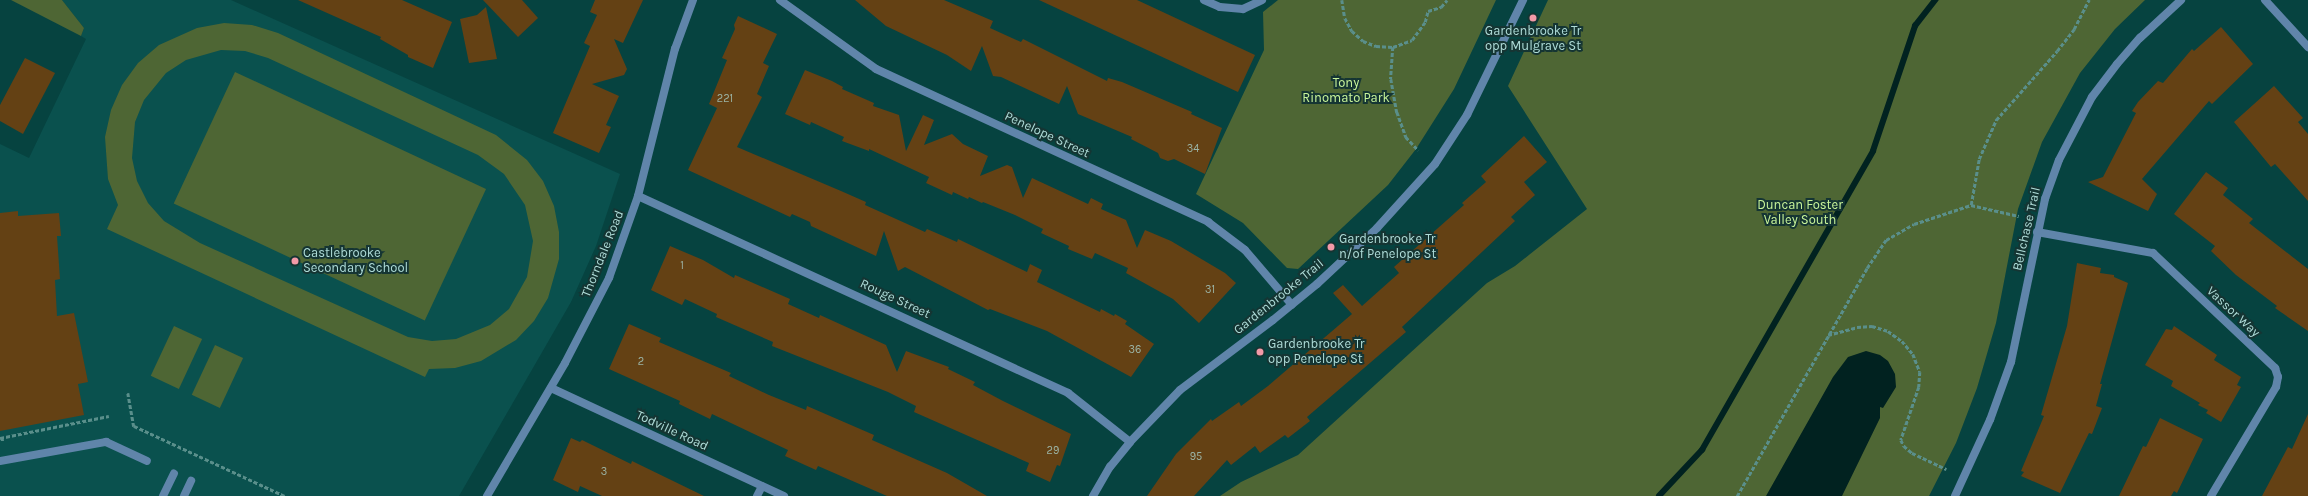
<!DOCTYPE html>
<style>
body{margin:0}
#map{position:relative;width:2308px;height:496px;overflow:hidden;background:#064340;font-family:Karla,sans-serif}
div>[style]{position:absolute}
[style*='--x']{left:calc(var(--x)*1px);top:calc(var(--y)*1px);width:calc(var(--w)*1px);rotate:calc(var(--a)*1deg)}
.built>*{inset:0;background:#0a514e}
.green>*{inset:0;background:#4e6634;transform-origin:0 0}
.water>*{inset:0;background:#012220}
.stream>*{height:5.5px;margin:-2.75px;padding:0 2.75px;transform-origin:2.75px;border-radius:2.75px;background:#012220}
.building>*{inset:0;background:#644114}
.path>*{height:2.5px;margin-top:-1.25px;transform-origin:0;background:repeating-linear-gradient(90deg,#5a8f8b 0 4px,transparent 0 6px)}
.service>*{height:8px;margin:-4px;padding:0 4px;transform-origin:4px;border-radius:4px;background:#6085aa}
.minor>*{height:8px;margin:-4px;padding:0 4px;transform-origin:4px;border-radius:4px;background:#6085aa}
.tertiary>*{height:8px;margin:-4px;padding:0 4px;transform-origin:4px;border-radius:4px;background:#6085aa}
.dots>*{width:11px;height:11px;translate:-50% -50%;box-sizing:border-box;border:2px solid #153533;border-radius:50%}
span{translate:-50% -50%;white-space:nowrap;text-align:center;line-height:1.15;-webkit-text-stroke:4px #153533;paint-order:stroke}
.number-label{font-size:11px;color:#9cb5a7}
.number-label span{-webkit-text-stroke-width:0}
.poi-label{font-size:13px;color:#afdcd8}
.left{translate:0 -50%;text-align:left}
.park-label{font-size:13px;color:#c9f59a}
.street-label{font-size:13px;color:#afdcd8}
</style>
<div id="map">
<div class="built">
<i style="clip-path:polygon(62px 0,231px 0,620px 174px,596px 246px,571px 302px,459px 496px,0 496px,0 144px,29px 158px,86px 39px,81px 36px,84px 28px)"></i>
</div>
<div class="green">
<i style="clip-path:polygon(11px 0,62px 0,84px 28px,81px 36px)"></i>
<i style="clip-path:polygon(1278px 0,1496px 0,1454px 89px,1416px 149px,1388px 185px,1298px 269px,1287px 268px,1243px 223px,1196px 194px,1264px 50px,1263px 12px)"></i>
<i style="clip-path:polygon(1548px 0,2145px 0,2115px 29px,2080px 73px,2042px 142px,2018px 209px,1996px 323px,1977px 388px,1956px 443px,1929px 496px,1220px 496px,1241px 482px,1298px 455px,1487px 283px,1515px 266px,1587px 209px,1508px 86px)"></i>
<i style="clip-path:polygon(evenodd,224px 23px,252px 25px,278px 33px,496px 135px,527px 160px,543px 181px,554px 206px,559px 232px,559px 259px,548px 298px,534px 321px,516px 340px,481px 361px,455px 368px,429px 369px,425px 377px,107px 229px,118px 205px,108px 179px,105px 137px,111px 110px,122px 85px,138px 63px,159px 45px,197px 28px,224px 23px,221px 50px,245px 51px,268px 58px,478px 155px,504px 174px,525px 205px,533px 241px,527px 277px,509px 309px,490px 325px,456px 339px,432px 341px,408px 337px,200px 243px,164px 221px,148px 203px,137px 181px,132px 158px,135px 122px,144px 100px,166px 73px,186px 60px,221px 50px)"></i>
<i style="left:235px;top:72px;width:277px;height:145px;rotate:25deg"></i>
<i style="left:174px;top:326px;width:31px;height:55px;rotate:25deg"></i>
<i style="left:215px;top:345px;width:31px;height:55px;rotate:25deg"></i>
</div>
<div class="water">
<i style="clip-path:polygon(1866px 351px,1880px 355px,1888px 361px,1895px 374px,1896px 387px,1883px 408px,1880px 407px,1880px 418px,1842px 496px,1766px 496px,1833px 377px,1848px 357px)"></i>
</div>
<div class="stream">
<i style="--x:1659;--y:496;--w:63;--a:-46.9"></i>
<i style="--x:1702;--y:450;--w:344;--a:-60.2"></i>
<i style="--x:1873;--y:151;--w:132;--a:-71.4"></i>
<i style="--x:1915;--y:26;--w:33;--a:-52"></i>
</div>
<div class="building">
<i style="clip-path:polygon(298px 0,402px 0,452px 22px,433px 68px,408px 57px,408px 55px,380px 39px,381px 37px)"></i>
<i style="clip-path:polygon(483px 0,522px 0,538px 18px,518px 37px)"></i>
<i style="clip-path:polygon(595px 0,643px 0,623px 43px,614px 39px,627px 69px,624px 75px,592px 84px,619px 96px,606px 125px,611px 127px,599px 153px,553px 133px,590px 46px,584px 43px,597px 15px,590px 12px)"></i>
<i style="clip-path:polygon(855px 0,944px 0,993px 21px,990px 28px,1021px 42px,1023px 39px,1107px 81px,1108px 78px,1122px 82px,1192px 112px,1191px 114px,1222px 128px,1205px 174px,1174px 159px,1168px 161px,1160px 158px,1158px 153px,1131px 139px,1132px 137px,1078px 114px,1067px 86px,1059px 104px,1001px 77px,993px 76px,982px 46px,971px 71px,947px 55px,886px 26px)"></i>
<i style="clip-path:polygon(1039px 0,1137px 0,1255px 55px,1238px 92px)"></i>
<i style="clip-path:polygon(486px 7px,497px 59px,469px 63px,460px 19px,477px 15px)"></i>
<i style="clip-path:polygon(738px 16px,777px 34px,763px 63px,769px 66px,757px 94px,762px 97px,737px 147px,841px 191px,866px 202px,865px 205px,925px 232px,927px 229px,957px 242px,958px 239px,1027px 272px,1030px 264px,1042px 270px,1037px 282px,1100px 312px,1101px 309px,1114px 316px,1115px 314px,1127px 321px,1125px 324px,1154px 344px,1131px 377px,1047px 331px,990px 309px,988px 310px,905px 267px,898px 271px,884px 231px,876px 256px,811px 226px,810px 222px,792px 214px,790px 217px,688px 170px,717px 108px,709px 104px,727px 60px,722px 58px,735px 29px,734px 25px)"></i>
<i style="clip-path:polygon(2221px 27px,2253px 64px,2212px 104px,2209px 101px,2142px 179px,2157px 194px,2148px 211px,2088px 182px,2103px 177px,2136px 113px,2132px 111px,2138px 102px,2158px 81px,2163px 83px,2192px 49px,2194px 51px)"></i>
<i style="clip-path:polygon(25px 58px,55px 73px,23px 134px,0 121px,0 105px)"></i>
<i style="clip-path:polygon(805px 70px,832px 81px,843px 87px,842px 89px,874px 103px,873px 106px,899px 115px,906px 151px,923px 115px,934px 120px,924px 145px,952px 134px,963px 144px,988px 156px,980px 176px,1007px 165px,1012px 167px,1023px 198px,1032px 178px,1088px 204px,1091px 198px,1103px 204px,1101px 209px,1126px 220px,1137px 248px,1145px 230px,1171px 241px,1225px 273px,1236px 283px,1199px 323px,1173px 299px,1126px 273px,1128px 268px,1095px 253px,1092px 259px,1068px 249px,1069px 246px,1041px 233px,1043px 229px,1015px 215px,983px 202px,982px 203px,969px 197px,968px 199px,953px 192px,952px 195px,926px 183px,929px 177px,869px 149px,869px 151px,842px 141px,844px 137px,811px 122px,810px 125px,785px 114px)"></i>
<i style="clip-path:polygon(2274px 86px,2303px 118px,2298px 122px,2308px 134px,2308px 201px,2275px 164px,2271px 167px,2234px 122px)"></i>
<i style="clip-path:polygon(1524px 136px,1547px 162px,1524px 182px,1535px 195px,1511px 217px,1515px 221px,1402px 327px,1406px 332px,1307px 417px,1310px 421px,1288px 438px,1285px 435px,1260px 453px,1255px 446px,1231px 465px,1227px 460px,1194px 496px,1147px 496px,1176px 454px,1211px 419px,1212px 421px,1239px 402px,1241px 406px,1268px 386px,1352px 314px,1333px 293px,1343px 285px,1362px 306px,1399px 273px,1394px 267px,1464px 205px,1462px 203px,1486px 182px,1481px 176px)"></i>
<i style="clip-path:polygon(2206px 172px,2228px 188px,2223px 195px,2253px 219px,2249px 223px,2308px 269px,2308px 331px,2275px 308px,2277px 306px,2236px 275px,2211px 251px,2215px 246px,2174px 214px)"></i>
<i style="clip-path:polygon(18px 211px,18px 216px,59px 213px,61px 236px,57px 236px,60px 279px,55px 280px,57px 316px,74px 313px,88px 382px,78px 384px,84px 415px,0 431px,0 213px)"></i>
<i style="clip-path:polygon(670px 246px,703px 260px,734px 278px,735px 275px,790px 299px,788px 304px,819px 318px,820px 315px,886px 345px,897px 372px,906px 351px,949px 367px,948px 369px,975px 382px,973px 385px,1003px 401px,1071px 434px,1060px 466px,1057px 465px,1050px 482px,1026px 471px,1029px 463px,914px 412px,916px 406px,888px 392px,772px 346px,773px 342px,716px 317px,717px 314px,685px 299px,682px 305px,651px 290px)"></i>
<i style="clip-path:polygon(2077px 263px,2101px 268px,2100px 273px,2114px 275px,2114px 277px,2128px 283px,2100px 384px,2102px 384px,2096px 406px,2102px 408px,2092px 434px,2089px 433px,2060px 493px,2021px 476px,2024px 472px,2021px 471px,2044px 416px,2041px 415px,2067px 326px)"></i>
<i style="clip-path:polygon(629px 324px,661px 338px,659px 342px,731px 373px,729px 376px,769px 395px,806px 410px,807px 406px,874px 435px,872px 440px,947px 473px,987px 496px,887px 496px,818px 466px,816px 470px,785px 456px,788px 450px,712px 414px,710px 419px,679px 404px,680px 401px,609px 369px)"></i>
<i style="clip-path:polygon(2174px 326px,2217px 355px,2214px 360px,2241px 377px,2237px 385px,2241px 387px,2221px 422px,2206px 413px,2208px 410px,2198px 405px,2200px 403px,2171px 386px,2173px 381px,2145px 365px,2166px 329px,2172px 330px)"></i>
<i style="clip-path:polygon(2308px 414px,2308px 496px,2262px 496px,2288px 447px,2292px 449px)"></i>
<i style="clip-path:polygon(2160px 418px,2203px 439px,2177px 493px,2174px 491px,2171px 496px,2119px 496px,2143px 446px,2146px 447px)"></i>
<i style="clip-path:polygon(571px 438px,580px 442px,582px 440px,631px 464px,632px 461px,704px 496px,602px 496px,580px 486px,578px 492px,553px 480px)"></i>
</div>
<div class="path">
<i style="--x:1342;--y:0;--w:18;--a:81"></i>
<i style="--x:1345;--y:18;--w:15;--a:62"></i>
<i style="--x:1352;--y:31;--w:15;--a:42"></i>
<i style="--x:1363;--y:41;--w:14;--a:21"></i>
<i style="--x:1376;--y:46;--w:17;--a:3"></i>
<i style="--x:1393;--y:47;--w:20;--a:-20"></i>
<i style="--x:1412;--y:40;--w:22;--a:-54"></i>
<i style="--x:1425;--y:22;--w:11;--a:-75"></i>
<i style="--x:1428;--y:11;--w:14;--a:-17"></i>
<i style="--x:1441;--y:7;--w:9;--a:-49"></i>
<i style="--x:1393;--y:47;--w:32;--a:94"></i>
<i style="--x:1391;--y:79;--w:34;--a:80"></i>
<i style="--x:1397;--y:112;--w:27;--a:70"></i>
<i style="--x:1406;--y:137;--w:18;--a:47"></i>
<i style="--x:1971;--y:205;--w:47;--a:-80.1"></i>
<i style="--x:1979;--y:159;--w:43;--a:-66.4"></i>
<i style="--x:1996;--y:120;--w:92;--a:-48.5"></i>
<i style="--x:2057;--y:51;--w:28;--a:-52"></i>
<i style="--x:2074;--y:29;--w:33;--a:-63"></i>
<i style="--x:1828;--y:335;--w:30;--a:-15"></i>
<i style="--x:1857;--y:327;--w:15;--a:-4"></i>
<i style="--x:1872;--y:326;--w:17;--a:17"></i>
<i style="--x:1888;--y:331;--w:17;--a:36"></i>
<i style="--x:1902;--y:341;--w:17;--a:50"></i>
<i style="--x:1913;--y:354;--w:19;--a:69"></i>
<i style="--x:1920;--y:372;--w:15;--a:94"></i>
<i style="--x:1919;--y:387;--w:56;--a:108.8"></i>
<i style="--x:1901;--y:440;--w:7;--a:63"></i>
<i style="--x:1904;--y:446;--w:11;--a:41"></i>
<i style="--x:1912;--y:453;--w:38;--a:25"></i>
<i style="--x:128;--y:393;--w:34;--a:80"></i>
<i style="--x:134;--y:426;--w:166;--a:24.9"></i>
<i style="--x:2;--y:437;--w:5;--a:79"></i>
<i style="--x:0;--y:438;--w:111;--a:-11.4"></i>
<i style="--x:1737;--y:496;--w:262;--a:-60.3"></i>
<i style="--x:1867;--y:268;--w:34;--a:-56"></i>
<i style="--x:1886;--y:240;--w:32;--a:-30"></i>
<i style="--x:1914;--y:224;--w:60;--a:-18.4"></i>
<i style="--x:1971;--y:205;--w:49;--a:12.9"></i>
</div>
<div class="service">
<i style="--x:0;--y:461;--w:108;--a:-10.2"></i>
<i style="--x:106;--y:442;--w:45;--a:24.9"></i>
<i style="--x:163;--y:496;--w:25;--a:-64"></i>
<i style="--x:184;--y:496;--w:17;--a:-65"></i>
</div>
<div class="minor">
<i style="--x:780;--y:0;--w:118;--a:35.7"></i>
<i style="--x:876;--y:69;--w:366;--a:24.7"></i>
<i style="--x:1208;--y:222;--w:46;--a:37.1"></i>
<i style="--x:1245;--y:250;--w:72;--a:49.5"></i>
<i style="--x:1204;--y:0;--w:17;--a:24"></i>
<i style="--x:1220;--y:7;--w:23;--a:5"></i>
<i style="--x:1243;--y:9;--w:21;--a:-25"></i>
<i style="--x:638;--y:196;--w:473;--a:24.6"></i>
<i style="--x:1068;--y:393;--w:79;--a:38.3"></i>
<i style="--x:2037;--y:232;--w:118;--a:10.3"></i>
<i style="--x:2153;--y:253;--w:168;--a:43.3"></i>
<i style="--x:2275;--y:368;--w:9;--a:72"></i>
<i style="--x:2278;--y:377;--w:10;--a:101"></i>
<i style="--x:2276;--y:387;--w:127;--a:120.8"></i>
<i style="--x:551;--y:388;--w:257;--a:24.9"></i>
<i style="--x:757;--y:496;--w:11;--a:-63"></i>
</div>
<div class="tertiary">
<i style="--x:2265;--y:0;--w:64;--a:47.5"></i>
<i style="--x:487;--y:496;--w:154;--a:-59.6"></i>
<i style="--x:565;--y:363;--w:96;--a:-62.6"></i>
<i style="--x:609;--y:278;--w:87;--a:-70.5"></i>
<i style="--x:638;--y:196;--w:152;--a:-75.9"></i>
<i style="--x:675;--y:49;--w:52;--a:-69.8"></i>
<i style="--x:1093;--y:496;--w:34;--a:-60"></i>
<i style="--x:1110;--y:467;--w:32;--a:-51"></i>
<i style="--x:1130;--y:442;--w:72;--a:-46.1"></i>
<i style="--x:1180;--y:390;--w:116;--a:-37"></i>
<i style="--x:1273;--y:320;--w:57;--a:-39.3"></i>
<i style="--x:1317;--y:284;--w:82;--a:-43"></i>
<i style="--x:1377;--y:228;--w:86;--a:-47.8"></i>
<i style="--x:1435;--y:164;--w:59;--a:-56.9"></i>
<i style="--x:1467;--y:115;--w:128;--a:-64"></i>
<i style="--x:1955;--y:496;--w:84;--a:-65.3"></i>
<i style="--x:1990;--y:420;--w:62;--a:-70.1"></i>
<i style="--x:2011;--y:362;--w:167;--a:-78.2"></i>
<i style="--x:2045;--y:199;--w:41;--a:-70.3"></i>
<i style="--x:2059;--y:160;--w:71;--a:-62.4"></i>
<i style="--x:2092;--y:97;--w:41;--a:-52.9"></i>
<i style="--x:2117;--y:64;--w:35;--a:-49"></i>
<i style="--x:2140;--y:38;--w:56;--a:-42.8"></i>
</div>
<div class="dots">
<i style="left:1533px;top:18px;background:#f39aa8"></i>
<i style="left:1331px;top:247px;background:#f39aa8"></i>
<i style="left:295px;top:261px;background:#f39aa8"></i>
<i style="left:1260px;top:352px;background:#f39aa8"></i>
</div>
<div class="number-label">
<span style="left:725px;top:99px">221</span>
<span style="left:1193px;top:149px">34</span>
<span style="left:682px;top:266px">1</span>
<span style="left:1210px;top:290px">31</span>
<span style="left:1135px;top:350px">36</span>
<span style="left:641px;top:362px">2</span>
<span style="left:1053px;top:451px">29</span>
<span style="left:1196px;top:457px">95</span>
<span style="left:604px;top:472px">3</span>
</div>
<div class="poi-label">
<span style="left:1533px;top:39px">Gardenbrooke Tr<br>opp Mulgrave St</span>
<span class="left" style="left:1339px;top:247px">Gardenbrooke Tr<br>n/of Penelope St</span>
<span class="left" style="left:303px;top:261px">Castlebrooke<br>Secondary School</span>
<span class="left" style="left:1268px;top:352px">Gardenbrooke Tr<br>opp Penelope St</span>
</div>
<div class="park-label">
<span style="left:1346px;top:91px">Tony<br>Rinomato Park</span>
<span style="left:1800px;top:213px">Duncan Foster<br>Valley South</span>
</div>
<div class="street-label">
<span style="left:1047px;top:135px;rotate:25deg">Penelope Street</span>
<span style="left:2027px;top:229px;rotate:-77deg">Bellchase Trail</span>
<span style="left:603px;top:254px;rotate:-68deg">Thorndale Road</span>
<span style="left:1279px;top:297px;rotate:-39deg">Gardenbrooke Trail</span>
<span style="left:895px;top:299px;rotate:25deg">Rouge Street</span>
<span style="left:2233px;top:312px;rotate:43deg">Vassor Way</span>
<span style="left:672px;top:431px;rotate:25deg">Todville Road</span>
</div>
</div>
